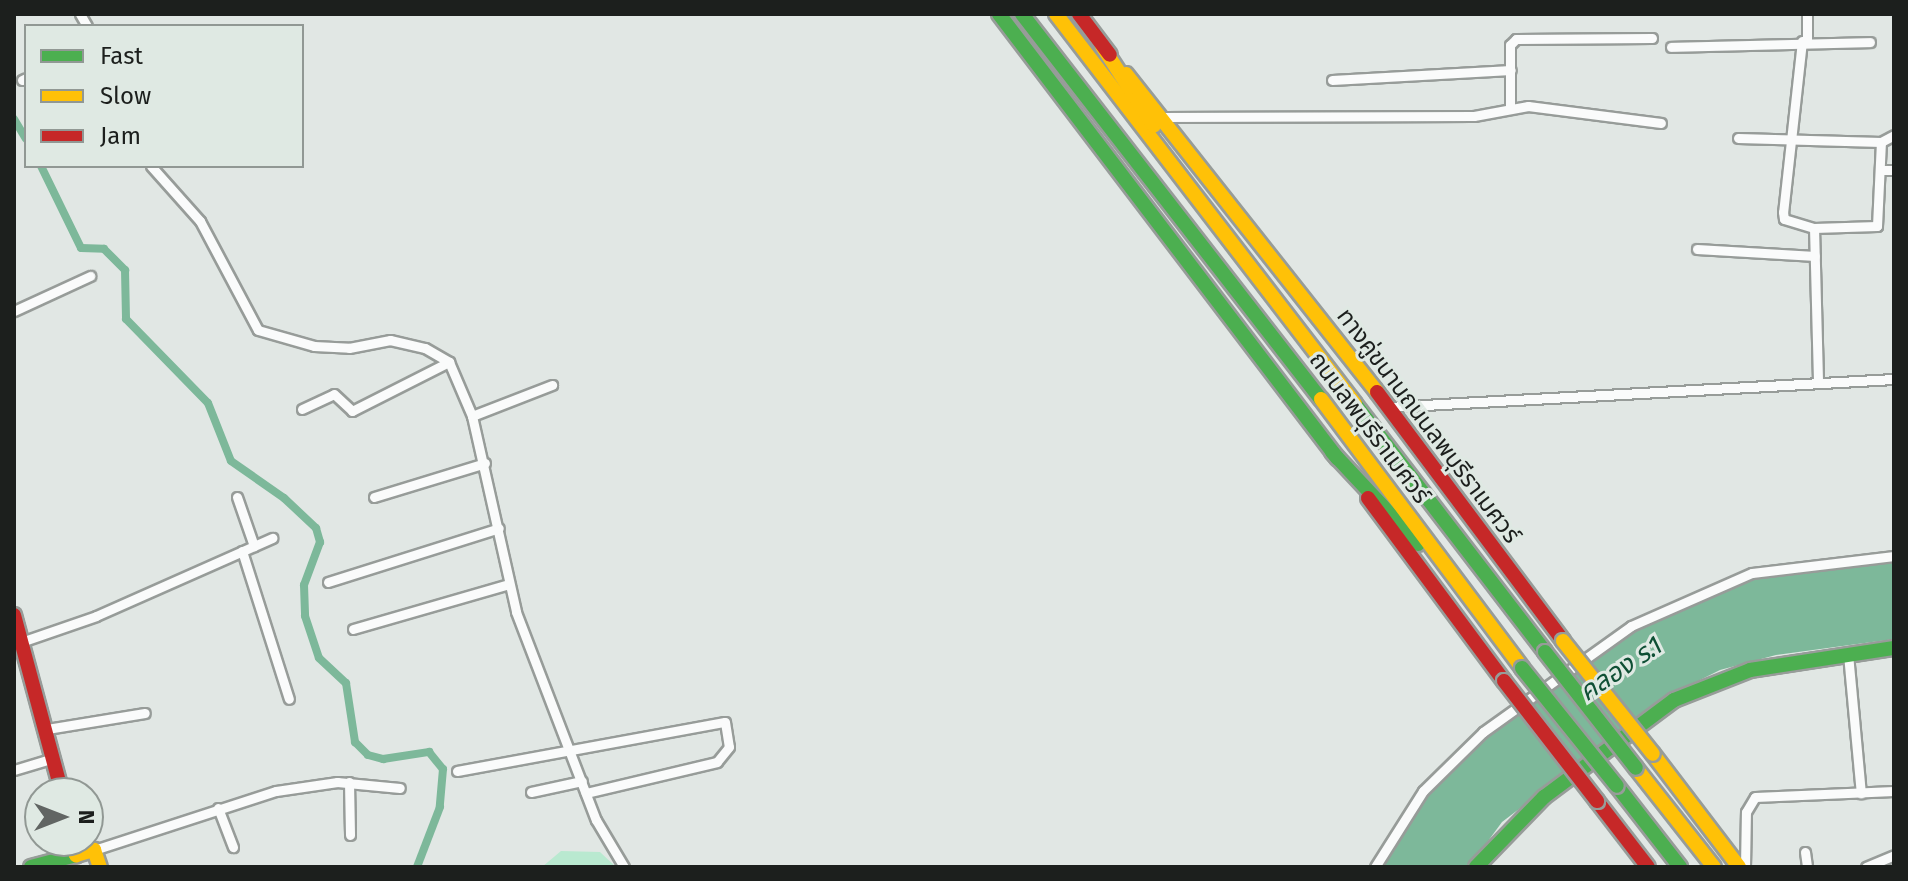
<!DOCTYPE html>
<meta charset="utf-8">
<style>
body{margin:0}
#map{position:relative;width:1908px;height:881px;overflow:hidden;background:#e1e7e4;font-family:"Fira Sans","Noto Sans Thai",sans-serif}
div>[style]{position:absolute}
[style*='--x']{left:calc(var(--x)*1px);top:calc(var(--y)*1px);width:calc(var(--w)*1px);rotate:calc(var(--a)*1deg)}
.green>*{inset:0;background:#b9e9d0}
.water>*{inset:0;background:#7db89a}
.canal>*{height:8px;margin:-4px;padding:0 4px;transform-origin:4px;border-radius:4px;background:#7db89a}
.roads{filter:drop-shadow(2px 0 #979c99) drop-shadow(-2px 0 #979c99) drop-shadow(0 2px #979c99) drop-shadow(0 -2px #979c99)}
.street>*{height:9px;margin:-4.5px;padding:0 4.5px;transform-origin:4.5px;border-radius:4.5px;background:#fafbfb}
.fast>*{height:14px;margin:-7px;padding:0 7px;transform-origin:7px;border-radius:7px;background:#4caf50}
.slow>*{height:14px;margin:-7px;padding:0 7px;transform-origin:7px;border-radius:7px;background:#ffc107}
.jam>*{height:14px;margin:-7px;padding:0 7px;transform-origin:7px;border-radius:7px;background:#c62828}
.bridges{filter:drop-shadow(2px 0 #979c99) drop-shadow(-2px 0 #979c99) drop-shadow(0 2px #979c99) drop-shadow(0 -2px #979c99)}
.fast-bridge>*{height:14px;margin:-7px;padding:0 7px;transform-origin:7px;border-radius:7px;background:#4caf50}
.slow-bridge>*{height:14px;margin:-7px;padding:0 7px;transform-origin:7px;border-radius:7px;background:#ffc107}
.jam-bridge>*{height:14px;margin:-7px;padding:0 7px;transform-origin:7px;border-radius:7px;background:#c62828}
span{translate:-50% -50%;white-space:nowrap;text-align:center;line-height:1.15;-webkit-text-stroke:6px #dfe9e3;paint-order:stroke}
.street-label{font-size:24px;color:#1c1f1d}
.water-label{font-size:26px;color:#0e4f34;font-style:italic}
.frame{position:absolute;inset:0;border:16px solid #1c1f1d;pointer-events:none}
.legend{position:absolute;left:24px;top:24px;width:280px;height:144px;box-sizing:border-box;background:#dfe9e3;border:2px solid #919894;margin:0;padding:10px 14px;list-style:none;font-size:24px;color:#1c1f1d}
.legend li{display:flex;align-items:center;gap:16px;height:40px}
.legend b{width:40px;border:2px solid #919894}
.north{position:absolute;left:24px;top:777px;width:80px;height:80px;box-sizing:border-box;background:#dfe9e3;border:2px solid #919894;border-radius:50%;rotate:90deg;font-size:22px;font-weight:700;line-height:32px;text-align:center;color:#1c1f1d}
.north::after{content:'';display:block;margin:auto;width:28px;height:36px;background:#616563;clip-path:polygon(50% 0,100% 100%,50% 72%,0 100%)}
</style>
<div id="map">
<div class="green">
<i style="clip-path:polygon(561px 851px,600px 852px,616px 867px,542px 867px)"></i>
</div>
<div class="water">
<i style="clip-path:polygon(1894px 560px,1894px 639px,1776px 655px,1720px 670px,1668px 696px,1502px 822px,1469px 867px,1379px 867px,1425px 793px,1481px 737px,1633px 627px,1743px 581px)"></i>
</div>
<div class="canal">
<i style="--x:14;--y:119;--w:23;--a:59"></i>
<i style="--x:41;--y:166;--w:91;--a:64"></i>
<i style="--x:81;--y:248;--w:23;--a:2"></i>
<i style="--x:104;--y:249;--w:30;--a:45"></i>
<i style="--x:125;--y:270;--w:49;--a:88.8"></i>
<i style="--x:126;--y:319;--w:117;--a:45.7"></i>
<i style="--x:208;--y:403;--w:62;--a:68.4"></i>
<i style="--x:231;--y:461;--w:65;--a:34.9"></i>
<i style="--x:284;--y:498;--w:44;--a:43.2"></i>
<i style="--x:316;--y:528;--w:15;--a:74"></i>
<i style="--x:320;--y:542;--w:46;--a:110.4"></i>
<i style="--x:304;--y:585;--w:31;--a:88"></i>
<i style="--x:305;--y:616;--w:44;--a:71.6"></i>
<i style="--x:319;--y:658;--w:37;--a:43"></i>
<i style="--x:346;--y:683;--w:60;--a:81.3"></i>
<i style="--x:355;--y:742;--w:18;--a:45"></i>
<i style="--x:368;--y:755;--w:16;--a:15"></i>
<i style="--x:383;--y:759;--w:47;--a:-8.7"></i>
<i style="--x:429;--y:752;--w:22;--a:51"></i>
<i style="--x:443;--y:769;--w:38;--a:95"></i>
<i style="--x:440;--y:807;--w:64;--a:111"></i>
</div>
<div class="roads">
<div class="street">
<i style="--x:80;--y:14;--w:14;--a:60"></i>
<i style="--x:1807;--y:14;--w:27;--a:90"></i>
<i style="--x:1802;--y:41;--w:172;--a:96.3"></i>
<i style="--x:1783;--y:212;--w:7;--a:82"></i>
<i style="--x:1784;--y:219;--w:31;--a:17"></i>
<i style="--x:1671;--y:47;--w:199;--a:-1.4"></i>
<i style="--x:22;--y:80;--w:4;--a:-27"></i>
<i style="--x:1332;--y:80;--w:179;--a:-3.2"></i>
<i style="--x:1510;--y:108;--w:63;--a:-90"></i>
<i style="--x:1510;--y:45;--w:8;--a:-45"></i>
<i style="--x:1516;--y:39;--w:136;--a:-0.4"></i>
<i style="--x:1163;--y:117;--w:311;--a:-0.2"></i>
<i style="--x:1474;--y:116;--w:55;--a:-10.5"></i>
<i style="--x:1528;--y:106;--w:134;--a:7.3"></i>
<i style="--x:1738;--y:138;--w:143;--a:1.6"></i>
<i style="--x:151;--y:166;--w:74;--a:48.3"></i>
<i style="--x:200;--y:221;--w:123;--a:62"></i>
<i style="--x:258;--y:330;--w:58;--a:15.9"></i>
<i style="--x:314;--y:346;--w:35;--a:3"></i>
<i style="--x:349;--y:348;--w:42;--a:-11"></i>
<i style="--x:390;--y:340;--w:36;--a:13"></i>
<i style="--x:425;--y:348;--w:28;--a:30"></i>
<i style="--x:449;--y:362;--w:59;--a:66.9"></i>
<i style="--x:472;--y:416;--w:201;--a:77.3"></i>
<i style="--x:516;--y:612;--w:223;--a:69"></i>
<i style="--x:596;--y:820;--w:55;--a:59.2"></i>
<i style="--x:1880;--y:170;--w:14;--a:0"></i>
<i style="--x:1697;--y:249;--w:118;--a:3.4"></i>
<i style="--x:14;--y:311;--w:84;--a:-24.7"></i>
<i style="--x:1818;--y:380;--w:152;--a:-91.5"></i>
<i style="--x:1814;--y:228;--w:63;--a:-1.8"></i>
<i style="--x:1877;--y:226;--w:84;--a:-87.3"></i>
<i style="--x:1881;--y:142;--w:15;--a:-28"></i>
<i style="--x:1388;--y:407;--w:507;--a:-3.17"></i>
<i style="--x:302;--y:409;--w:35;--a:-25"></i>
<i style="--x:334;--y:394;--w:25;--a:43"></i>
<i style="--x:352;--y:411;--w:109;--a:-26.8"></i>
<i style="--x:472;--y:416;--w:86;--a:-21.2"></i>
<i style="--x:237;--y:497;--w:52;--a:70.9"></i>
<i style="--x:374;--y:497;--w:116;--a:-17"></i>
<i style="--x:242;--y:551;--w:155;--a:72.4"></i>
<i style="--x:328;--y:582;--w:179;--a:-17.5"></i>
<i style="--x:353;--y:629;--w:162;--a:-16.1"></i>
<i style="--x:24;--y:641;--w:76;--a:-19.1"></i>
<i style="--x:96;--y:616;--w:193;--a:-23.9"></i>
<i style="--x:1848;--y:654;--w:140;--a:84.7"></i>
<i style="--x:47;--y:729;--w:99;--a:-9.3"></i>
<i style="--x:14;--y:770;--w:42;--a:-16.7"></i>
<i style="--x:457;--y:771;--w:272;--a:-10.4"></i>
<i style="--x:725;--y:722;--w:25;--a:81"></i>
<i style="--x:729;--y:747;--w:19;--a:129"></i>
<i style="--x:717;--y:762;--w:135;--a:166.7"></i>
<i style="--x:349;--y:782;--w:53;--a:88.9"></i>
<i style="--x:531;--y:792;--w:52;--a:-12.2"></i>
<i style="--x:218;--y:808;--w:42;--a:69"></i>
<i style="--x:94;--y:850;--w:191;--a:-18"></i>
<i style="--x:276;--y:791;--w:62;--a:-8.4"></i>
<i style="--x:337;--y:782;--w:63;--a:5.4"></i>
<i style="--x:1805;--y:852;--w:15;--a:82"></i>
<i style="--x:1375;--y:867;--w:90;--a:-57.7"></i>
<i style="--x:1423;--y:791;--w:84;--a:-44.5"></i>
<i style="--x:1483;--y:732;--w:182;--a:-35.6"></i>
<i style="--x:1631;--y:626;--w:132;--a:-23.7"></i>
<i style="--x:1752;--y:573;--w:143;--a:-6.8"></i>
<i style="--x:1745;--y:867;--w:55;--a:-89"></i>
<i style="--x:1746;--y:812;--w:17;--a:-59"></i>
<i style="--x:1755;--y:797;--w:139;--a:-2.5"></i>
<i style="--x:1866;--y:867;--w:30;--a:-23"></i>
</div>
<div class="fast">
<i style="--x:999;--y:14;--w:559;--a:52.7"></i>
<i style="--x:1022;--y:14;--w:487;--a:52.2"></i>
<i style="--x:1355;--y:404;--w:312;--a:52.5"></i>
<i style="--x:1332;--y:452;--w:126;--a:46.9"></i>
<i style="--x:1617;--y:786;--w:103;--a:52.1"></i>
<i style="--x:31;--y:867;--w:47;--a:-14.9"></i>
<i style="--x:1476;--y:867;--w:98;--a:-45.8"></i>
<i style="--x:1544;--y:797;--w:162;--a:-36.7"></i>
<i style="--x:1674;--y:700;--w:82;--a:-21.5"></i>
<i style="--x:1750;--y:670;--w:146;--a:-8.7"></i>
</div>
<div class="slow">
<i style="--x:1056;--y:14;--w:491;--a:52.5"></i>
<i style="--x:1102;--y:46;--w:95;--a:57"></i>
<i style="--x:1126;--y:74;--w:405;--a:51.7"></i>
<i style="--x:1321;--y:399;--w:336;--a:53.2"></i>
<i style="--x:1653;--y:754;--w:142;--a:52.7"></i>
<i style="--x:1636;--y:768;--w:126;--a:51.8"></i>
<i style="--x:72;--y:841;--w:15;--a:74"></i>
<i style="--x:76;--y:855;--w:19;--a:-16"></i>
<i style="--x:94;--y:850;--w:18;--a:71"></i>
</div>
<div class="jam">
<i style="--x:1079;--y:14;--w:51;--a:52.9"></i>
<i style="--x:1377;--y:392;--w:311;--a:53.2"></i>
<i style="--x:1368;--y:498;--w:228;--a:53.4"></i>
<i style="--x:14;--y:615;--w:184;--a:74.9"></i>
<i style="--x:1597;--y:801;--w:83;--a:52.3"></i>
</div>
</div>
<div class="bridges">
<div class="fast-bridge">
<i style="--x:1545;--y:652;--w:147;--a:51.9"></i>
<i style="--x:1522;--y:668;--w:151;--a:51.2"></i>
</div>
<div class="slow-bridge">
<i style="--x:1563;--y:641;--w:144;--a:51.5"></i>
</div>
<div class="jam-bridge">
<i style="--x:1504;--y:681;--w:152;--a:52.2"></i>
</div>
</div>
<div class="street-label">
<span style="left:1428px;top:426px;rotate:53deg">ทางคู่ขนานถนนลพบุรีราเมศวร์</span>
<span style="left:1369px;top:428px;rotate:53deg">ถนนลพบุรีราเมศวร์</span>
</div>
<div class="water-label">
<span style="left:1621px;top:669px;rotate:-34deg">คลอง ร.1</span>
</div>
<div class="frame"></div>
<ul class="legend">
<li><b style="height:10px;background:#4caf50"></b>Fast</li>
<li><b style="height:10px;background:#ffc107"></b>Slow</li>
<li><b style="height:10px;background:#c62828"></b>Jam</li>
</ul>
<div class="north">N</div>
</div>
